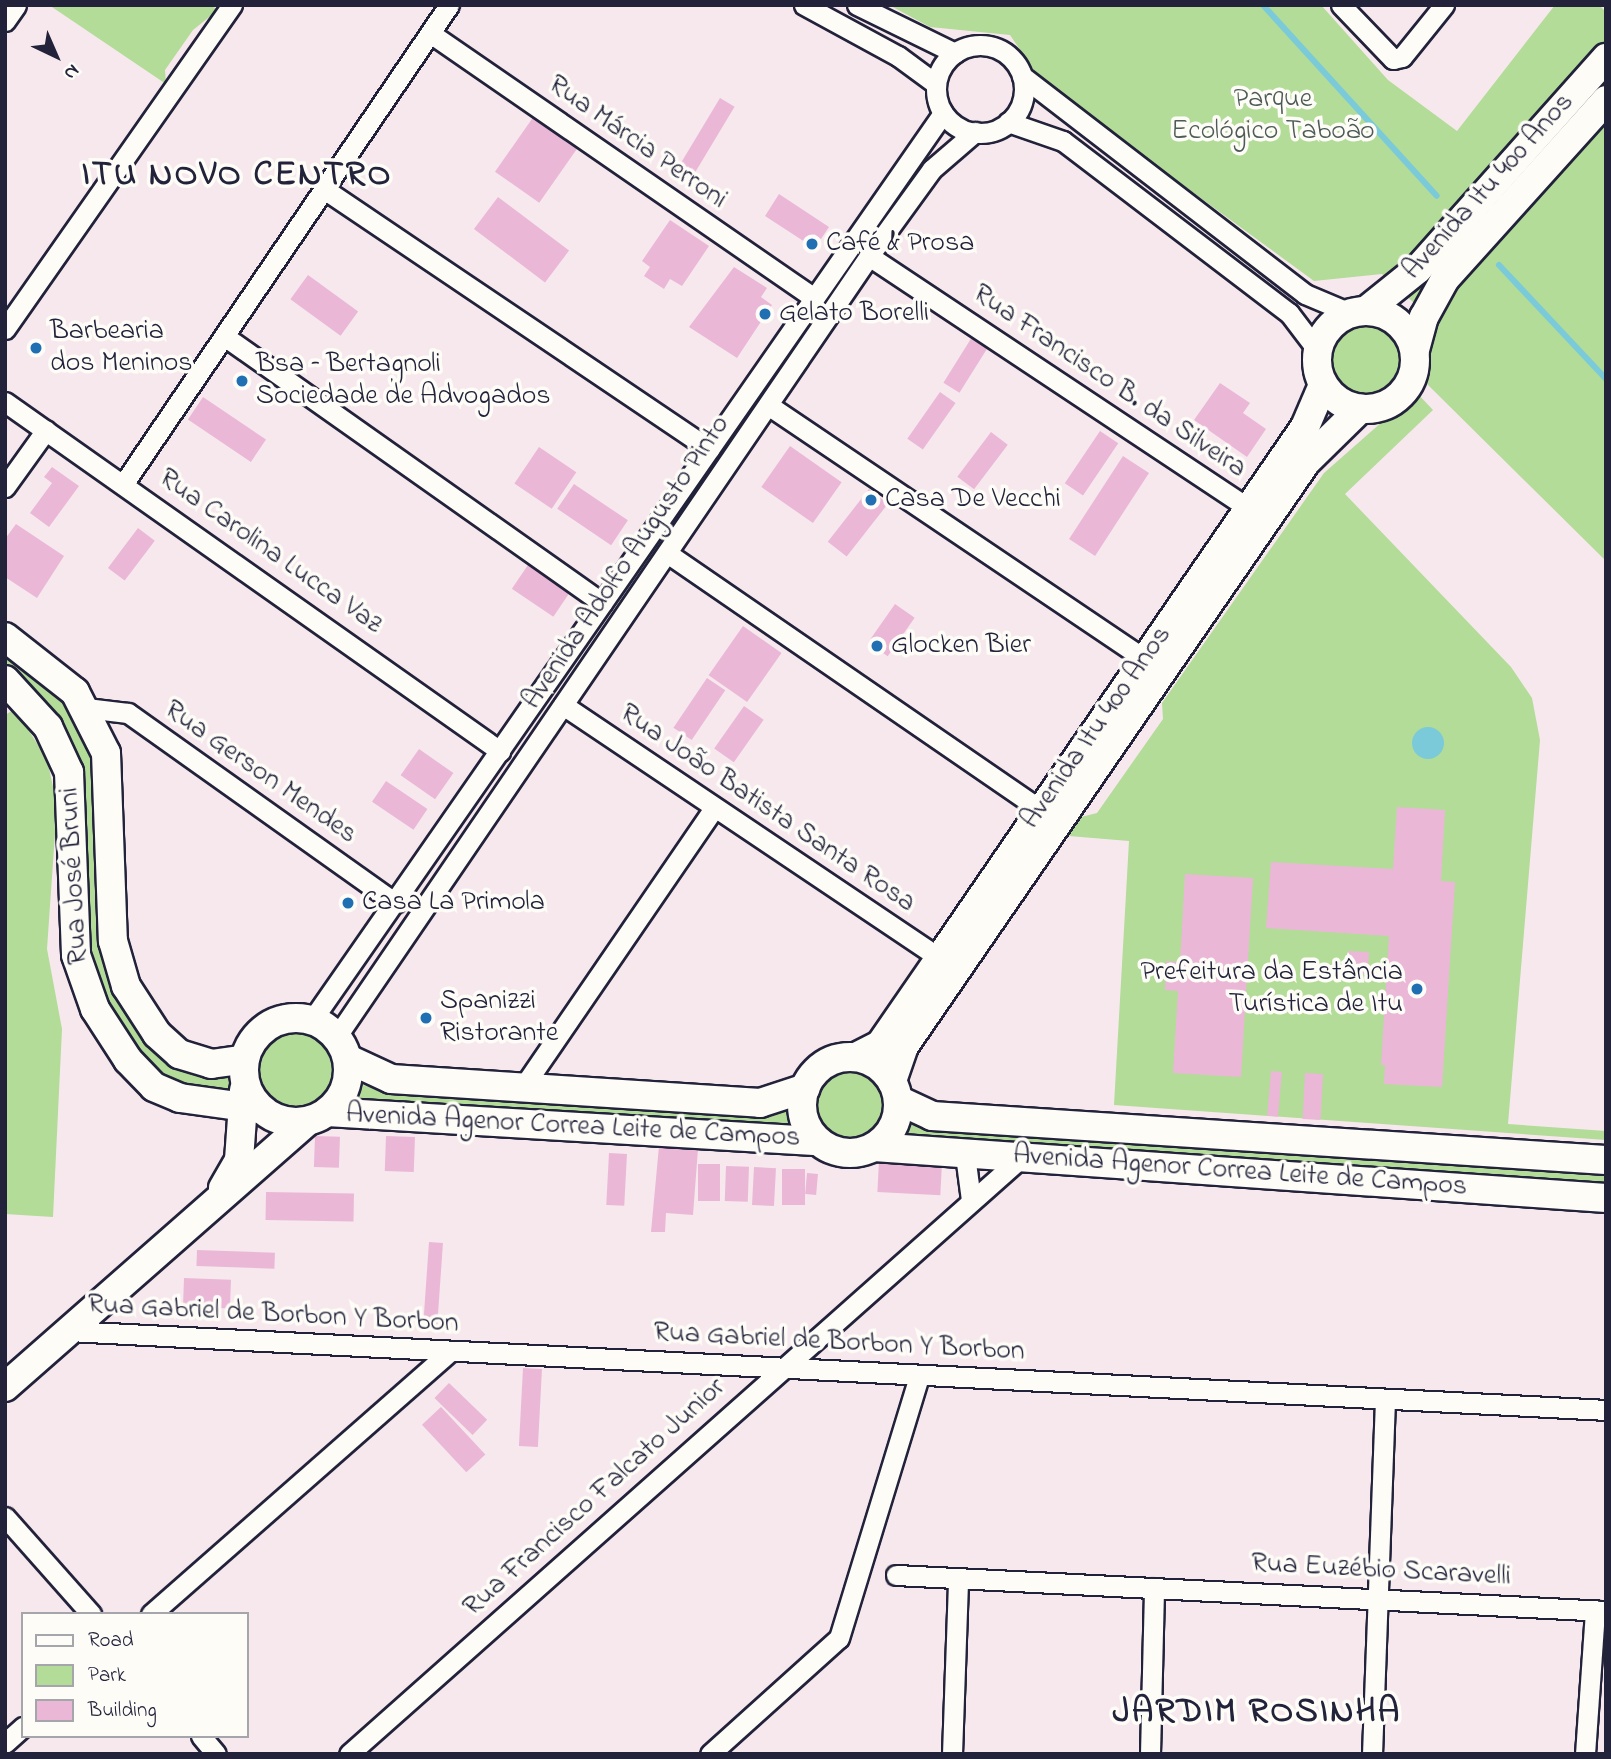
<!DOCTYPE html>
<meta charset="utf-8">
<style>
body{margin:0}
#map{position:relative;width:1611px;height:1759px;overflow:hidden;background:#f7e8ed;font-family:"Indie Flower",sans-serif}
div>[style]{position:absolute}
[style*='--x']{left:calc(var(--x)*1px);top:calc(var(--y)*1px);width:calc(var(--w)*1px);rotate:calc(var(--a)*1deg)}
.green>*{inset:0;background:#b2dc98}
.round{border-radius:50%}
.water>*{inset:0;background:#7bcad9}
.stream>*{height:6px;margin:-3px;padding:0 3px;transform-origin:3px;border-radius:3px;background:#7bcad9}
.building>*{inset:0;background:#eab8d6;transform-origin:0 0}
.roads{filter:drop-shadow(2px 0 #22223b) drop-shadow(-2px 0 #22223b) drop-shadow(0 2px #22223b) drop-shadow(0 -2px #22223b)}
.street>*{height:19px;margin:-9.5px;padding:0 9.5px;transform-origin:9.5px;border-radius:9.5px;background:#fdfcf7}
.street>.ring{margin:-9.5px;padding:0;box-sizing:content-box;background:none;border:19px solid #fdfcf7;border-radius:50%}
.secondary>*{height:28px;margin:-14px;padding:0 14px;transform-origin:14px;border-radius:14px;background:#fdfcf7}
.secondary>.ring{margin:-14px;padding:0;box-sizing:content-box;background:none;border:28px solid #fdfcf7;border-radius:50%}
.dots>*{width:19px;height:19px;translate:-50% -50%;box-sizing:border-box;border:4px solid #fdfcf7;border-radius:50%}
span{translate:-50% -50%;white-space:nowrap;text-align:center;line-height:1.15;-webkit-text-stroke:7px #fdfcf7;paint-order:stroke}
.park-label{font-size:28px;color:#4d5a57}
.street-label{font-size:28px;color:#22223b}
.poi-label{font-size:28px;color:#22223b}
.left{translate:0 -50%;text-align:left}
.right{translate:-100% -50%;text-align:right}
.district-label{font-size:35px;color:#22223b;font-weight:700;letter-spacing:2px}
.frame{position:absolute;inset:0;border:7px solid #22223b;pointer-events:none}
.legend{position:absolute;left:21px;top:1612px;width:228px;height:126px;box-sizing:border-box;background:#fdfcf7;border:2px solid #a5a5ac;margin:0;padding:9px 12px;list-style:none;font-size:21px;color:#22223b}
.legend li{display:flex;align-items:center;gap:14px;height:35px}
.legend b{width:35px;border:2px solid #a5a5ac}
.north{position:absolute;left:21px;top:21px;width:70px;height:70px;-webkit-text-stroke:5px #fdfcf7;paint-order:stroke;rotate:136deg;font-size:19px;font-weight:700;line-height:28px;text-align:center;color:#22223b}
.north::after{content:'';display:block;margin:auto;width:24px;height:32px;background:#22223b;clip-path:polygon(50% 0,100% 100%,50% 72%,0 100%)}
</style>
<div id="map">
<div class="green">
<i style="clip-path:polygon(49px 5px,211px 5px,218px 10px,193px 30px,165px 70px,166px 84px)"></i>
<i style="clip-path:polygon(889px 5px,1321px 5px,1388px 80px,1457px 131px,1555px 5px,1599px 5px,1606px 12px,1606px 561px,1426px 383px,1434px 321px,1382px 274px,1314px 281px,1042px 82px,1010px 35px,930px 27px)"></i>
<i class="round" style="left:1325px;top:319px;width:82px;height:82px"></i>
<i style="clip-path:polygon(1416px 392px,1433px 410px,1345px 494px,1511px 667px,1532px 698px,1540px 740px,1508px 1124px,1606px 1131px,1606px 1140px,1114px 1105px,1129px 841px,1069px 836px,1081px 817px,1097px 813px,1163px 719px,1162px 703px,1324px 473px)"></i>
<i style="clip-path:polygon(5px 650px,66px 700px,95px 756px,104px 960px,116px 991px,148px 1041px,235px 1073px,236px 1092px,202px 1091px,172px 1084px,150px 1067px,96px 989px,46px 704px,5px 667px)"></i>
<i style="clip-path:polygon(15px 709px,47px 759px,57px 805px,47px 949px,62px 1029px,53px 1217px,5px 1214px,5px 715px)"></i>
<i style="clip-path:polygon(302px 1027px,322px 1033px,332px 1046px,336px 1072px,330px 1088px,323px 1099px,300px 1112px,272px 1110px,260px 1096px,255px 1074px,263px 1051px,280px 1034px)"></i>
<i class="round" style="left:811px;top:1066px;width:76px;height:76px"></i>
<i style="clip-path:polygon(353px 1082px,392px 1094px,763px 1113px,792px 1109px,799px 1131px,348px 1105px)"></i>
<i style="clip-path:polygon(907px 1119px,1606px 1169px,1606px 1186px,896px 1139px)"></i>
</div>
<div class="water">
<i class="round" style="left:1412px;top:727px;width:32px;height:32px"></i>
</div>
<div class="stream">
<i style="--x:1263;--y:5;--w:258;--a:47.7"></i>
<i style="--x:1499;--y:265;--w:156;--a:46.8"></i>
</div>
<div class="building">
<i style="left:720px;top:98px;width:17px;height:80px;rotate:31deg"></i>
<i style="left:534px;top:116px;width:54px;height:68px;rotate:35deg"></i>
<i style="clip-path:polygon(779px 194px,829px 227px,821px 239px,814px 234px,808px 244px,765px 216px)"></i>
<i style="left:498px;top:197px;width:89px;height:40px;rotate:37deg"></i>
<i style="clip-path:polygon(670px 220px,709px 246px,682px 286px,670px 279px,664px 289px,644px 276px,650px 267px,642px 261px)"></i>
<i style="clip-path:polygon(734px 267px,767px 288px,761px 297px,772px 305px,737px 358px,689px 327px)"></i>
<i style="left:308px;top:275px;width:62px;height:30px;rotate:36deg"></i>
<i style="left:972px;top:337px;width:19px;height:54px;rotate:32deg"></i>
<i style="clip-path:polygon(1220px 383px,1250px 403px,1243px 413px,1266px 429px,1247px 457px,1194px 420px)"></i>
<i style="left:940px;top:392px;width:19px;height:57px;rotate:35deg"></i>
<i style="left:203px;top:397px;width:76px;height:27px;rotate:34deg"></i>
<i style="left:1100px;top:431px;width:22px;height:63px;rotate:34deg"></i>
<i style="left:991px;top:432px;width:21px;height:56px;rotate:37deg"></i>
<i style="left:790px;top:446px;width:63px;height:50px;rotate:35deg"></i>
<i style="left:539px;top:447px;width:45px;height:44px;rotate:34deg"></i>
<i style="left:1123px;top:456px;width:31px;height:99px;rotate:33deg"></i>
<i style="clip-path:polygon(52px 467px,79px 486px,49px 527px,30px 513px,52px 483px,44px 477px)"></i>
<i style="left:574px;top:484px;width:65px;height:30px;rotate:34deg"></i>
<i style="left:869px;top:489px;width:24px;height:67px;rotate:38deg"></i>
<i style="clip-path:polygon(16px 524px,64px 556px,37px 598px,5px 577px,5px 539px)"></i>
<i style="left:138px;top:528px;width:21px;height:50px;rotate:37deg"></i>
<i style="left:532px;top:559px;width:50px;height:36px;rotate:34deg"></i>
<i style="left:895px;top:604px;width:24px;height:47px;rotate:35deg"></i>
<i style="left:743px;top:626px;width:47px;height:60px;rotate:35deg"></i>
<i style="left:707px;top:678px;width:22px;height:60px;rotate:34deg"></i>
<i style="left:744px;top:706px;width:24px;height:52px;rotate:35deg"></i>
<i style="left:419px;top:749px;width:42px;height:32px;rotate:35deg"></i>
<i style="left:386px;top:781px;width:50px;height:25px;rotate:34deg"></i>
<i style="clip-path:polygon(1397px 807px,1445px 810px,1441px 881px,1455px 882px,1442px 1087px,1384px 1084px,1385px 1065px,1381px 1065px,1389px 936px,1266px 928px,1271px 862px,1393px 869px)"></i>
<i style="clip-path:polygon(1185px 874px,1253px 878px,1241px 1077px,1173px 1073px,1178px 991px,1165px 990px,1166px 961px,1180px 962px)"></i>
<i style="left:1348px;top:951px;width:21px;height:22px;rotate:3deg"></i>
<i style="left:1271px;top:1071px;width:11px;height:45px;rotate:5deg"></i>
<i style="left:1305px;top:1073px;width:18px;height:46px;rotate:3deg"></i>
<i style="left:315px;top:1136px;width:25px;height:31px;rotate:2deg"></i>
<i style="left:386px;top:1136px;width:29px;height:35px;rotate:2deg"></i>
<i style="clip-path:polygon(659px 1146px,698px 1149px,693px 1215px,666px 1213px,665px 1232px,651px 1232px)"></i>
<i style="left:609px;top:1153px;width:18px;height:52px;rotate:3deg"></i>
<i style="left:879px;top:1161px;width:63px;height:31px;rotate:3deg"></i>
<i style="left:698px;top:1164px;width:22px;height:37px"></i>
<i style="left:726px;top:1166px;width:23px;height:35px;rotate:2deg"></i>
<i style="left:754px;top:1167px;width:22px;height:38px;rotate:3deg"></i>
<i style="left:782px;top:1169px;width:23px;height:36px"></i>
<i style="left:807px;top:1173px;width:11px;height:21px;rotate:5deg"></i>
<i style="left:266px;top:1192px;width:88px;height:28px;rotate:1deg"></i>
<i style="left:429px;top:1242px;width:14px;height:85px;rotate:4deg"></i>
<i style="left:197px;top:1250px;width:78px;height:16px;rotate:2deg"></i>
<i style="left:184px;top:1278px;width:47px;height:29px;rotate:2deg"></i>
<i style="left:523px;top:1368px;width:19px;height:78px;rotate:3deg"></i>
<i style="left:449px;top:1383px;width:53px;height:21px;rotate:44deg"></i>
<i style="left:441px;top:1407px;width:65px;height:26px;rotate:47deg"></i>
</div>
<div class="roads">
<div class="street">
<i style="--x:804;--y:5;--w:107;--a:28.5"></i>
<i style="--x:898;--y:56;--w:47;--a:36.4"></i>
<i style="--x:857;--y:5;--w:109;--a:26.1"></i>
<i style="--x:1341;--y:5;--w:75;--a:46.1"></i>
<i style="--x:1393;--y:59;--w:9;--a:-13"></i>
<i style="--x:1402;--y:57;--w:67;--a:-51.1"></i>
<i style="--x:5;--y:21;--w:19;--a:-55"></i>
<i style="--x:430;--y:33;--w:467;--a:34.6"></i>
<i class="ring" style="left:936px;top:45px;width:69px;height:69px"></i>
<i style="--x:1022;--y:76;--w:357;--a:37.6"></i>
<i style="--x:1305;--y:294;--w:49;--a:22.9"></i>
<i style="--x:1008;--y:122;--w:58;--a:19.1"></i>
<i style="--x:1063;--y:141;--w:284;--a:37.3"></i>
<i style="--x:1289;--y:313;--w:48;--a:52.7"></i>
<i style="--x:324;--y:189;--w:465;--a:34"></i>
<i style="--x:869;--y:256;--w:456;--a:33.6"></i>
<i style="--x:5;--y:329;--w:396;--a:-55"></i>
<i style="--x:224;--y:336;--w:463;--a:35.2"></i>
<i style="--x:5;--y:402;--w:606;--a:35.19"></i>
<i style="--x:768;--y:405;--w:454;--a:34"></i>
<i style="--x:124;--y:483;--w:578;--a:-55.79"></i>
<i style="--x:5;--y:487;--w:70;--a:-54.3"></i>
<i style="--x:667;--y:553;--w:452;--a:34.5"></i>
<i style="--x:563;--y:705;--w:454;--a:33.9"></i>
<i style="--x:86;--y:708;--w:42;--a:6.8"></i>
<i style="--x:128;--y:713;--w:328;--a:35.4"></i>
<i style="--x:312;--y:1020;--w:1105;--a:-55.17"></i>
<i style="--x:337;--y:1036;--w:944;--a:-55.7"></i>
<i style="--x:869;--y:256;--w:107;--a:-54.1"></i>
<i style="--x:932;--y:169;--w:57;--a:-40.7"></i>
<i style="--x:523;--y:1087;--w:338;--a:-55.6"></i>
<i style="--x:965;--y:1155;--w:45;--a:82.4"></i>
<i style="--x:69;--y:1331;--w:1539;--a:2.94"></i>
<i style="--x:5;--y:1517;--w:130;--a:48.4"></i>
<i style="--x:896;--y:1575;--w:711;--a:2.9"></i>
<i style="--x:151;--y:1614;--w:395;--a:-41.3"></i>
<i style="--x:201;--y:1736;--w:23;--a:50"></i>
<i style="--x:5;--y:1743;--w:24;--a:-42"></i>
<i style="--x:349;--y:1754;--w:900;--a:-41.58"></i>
<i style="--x:710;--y:1754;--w:173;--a:-42"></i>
<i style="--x:839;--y:1638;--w:274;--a:-73"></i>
<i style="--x:952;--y:1754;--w:176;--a:-88"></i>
<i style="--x:1150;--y:1754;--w:166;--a:-88.6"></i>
<i style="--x:1372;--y:1754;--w:355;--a:-87.9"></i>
<i style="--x:1585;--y:1754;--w:144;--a:-86"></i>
</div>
<div class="secondary">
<i style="--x:1367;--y:310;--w:65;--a:-38.8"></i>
<i style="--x:1418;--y:269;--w:283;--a:-48.3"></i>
<i class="ring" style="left:1317px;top:311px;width:70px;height:70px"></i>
<i style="--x:1415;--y:350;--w:34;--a:-75"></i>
<i style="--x:1424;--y:317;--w:43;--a:-61.1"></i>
<i style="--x:1445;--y:279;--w:241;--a:-48"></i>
<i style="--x:5;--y:637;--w:89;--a:38.2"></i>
<i style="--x:75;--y:692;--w:68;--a:63.1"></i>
<i style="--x:106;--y:753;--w:188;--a:87.9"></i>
<i style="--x:113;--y:941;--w:47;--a:73.9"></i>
<i style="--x:126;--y:986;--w:57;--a:57.1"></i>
<i style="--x:157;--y:1034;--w:30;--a:42"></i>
<i style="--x:179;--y:1054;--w:34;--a:17"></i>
<i style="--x:211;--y:1064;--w:34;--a:-8"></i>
<i style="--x:5;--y:680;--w:64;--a:47.5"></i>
<i style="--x:48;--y:727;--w:50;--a:65"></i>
<i style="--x:69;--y:772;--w:183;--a:87.8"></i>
<i style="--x:76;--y:955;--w:57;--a:70.6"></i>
<i style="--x:95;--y:1009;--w:61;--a:57.1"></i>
<i style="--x:128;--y:1060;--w:37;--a:46"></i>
<i style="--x:154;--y:1087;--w:28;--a:23"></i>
<i style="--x:180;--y:1098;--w:80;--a:7.9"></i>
<i class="ring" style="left:244px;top:1018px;width:76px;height:76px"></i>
<i style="--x:856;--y:1057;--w:27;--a:-27"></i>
<i style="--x:880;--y:1045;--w:106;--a:-55.4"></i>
<i style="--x:940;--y:958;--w:644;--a:-55.5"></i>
<i style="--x:1305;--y:427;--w:46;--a:-66.8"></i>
<i class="ring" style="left:802px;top:1057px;width:68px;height:68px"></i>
<i style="--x:348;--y:1059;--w:47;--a:24.9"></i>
<i style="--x:391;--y:1079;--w:370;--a:3.7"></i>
<i style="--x:760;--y:1103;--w:48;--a:-18.1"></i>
<i style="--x:892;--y:1081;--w:37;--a:-71"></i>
<i style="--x:904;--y:1046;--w:709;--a:-55.46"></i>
<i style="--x:1306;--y:462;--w:76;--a:-44.5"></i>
<i style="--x:898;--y:1100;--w:38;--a:25"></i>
<i style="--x:932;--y:1116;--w:675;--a:3.74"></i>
<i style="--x:327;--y:1112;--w:492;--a:3.4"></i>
<i style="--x:874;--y:1147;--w:734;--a:3.99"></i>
<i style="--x:223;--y:1188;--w:32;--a:-60"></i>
<i style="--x:239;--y:1160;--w:70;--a:-85.9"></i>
<i style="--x:5;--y:1387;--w:402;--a:-41.3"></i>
</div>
</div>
<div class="dots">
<i style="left:812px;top:244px;background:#1f6fb2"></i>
<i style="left:765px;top:314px;background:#1f6fb2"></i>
<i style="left:36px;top:348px;background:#1f6fb2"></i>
<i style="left:242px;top:381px;background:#1f6fb2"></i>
<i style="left:871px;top:500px;background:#1f6fb2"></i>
<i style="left:877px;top:646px;background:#1f6fb2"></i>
<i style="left:348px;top:903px;background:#1f6fb2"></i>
<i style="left:1417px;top:989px;background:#1f6fb2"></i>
<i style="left:426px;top:1018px;background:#1f6fb2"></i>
</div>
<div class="park-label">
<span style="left:1273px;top:116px">Parque<br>Ecológico Taboão</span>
</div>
<div class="street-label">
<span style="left:637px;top:143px;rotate:35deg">Rua Márcia Perroni</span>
<span style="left:1489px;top:187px;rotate:-48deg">Avenida Itu 400 Anos</span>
<span style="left:1109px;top:382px;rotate:34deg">Rua Francisco B. da Silveira</span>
<span style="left:270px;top:552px;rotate:35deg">Rua Carolina Lucca Vaz</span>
<span style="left:627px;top:563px;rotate:-56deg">Avenida Adolfo Augusto Pinto</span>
<span style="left:1097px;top:728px;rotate:-55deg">Avenida Itu 400 Anos</span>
<span style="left:260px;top:773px;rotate:35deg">Rua Gerson Mendes</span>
<span style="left:767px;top:809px;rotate:34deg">Rua João Batista Santa Rosa</span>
<span style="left:75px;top:876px;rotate:-93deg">Rua José Bruni</span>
<span style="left:573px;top:1127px;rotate:3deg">Avenida Agenor Correa Leite de Campos</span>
<span style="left:1240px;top:1172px;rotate:4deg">Avenida Agenor Correa Leite de Campos</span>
<span style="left:273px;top:1315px;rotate:3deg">Rua Gabriel de Borbon Y Borbon</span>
<span style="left:839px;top:1343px;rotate:3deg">Rua Gabriel de Borbon Y Borbon</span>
<span style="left:595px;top:1498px;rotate:-42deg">Rua Francisco Falcato Junior</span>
<span style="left:1381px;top:1571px;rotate:3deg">Rua Euzébio Scaravelli</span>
</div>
<div class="poi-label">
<span class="left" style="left:826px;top:244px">Café &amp; Prosa</span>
<span class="left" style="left:779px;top:314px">Gelato Borelli</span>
<span class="left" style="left:50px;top:348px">Barbearia<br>dos Meninos</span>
<span class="left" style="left:256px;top:381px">Bsa – Bertagnoli<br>Sociedade de Advogados</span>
<span class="left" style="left:885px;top:500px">Casa De Vecchi</span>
<span class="left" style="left:891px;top:646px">Glocken Bier</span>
<span class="left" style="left:362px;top:903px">Casa La Primola</span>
<span class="right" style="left:1403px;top:989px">Prefeitura da Estância<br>Turística de Itu</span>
<span class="left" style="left:440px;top:1018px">Spanizzi<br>Ristorante</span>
</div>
<div class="district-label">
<span style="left:237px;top:176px">ITU NOVO CENTRO</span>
<span style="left:1257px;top:1713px">JARDIM ROSINHA</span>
</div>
<div class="frame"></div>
<ul class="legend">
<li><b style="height:9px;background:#fdfcf7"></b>Road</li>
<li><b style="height:19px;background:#b2dc98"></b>Park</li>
<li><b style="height:19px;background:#eab8d6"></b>Building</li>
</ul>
<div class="north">N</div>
</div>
